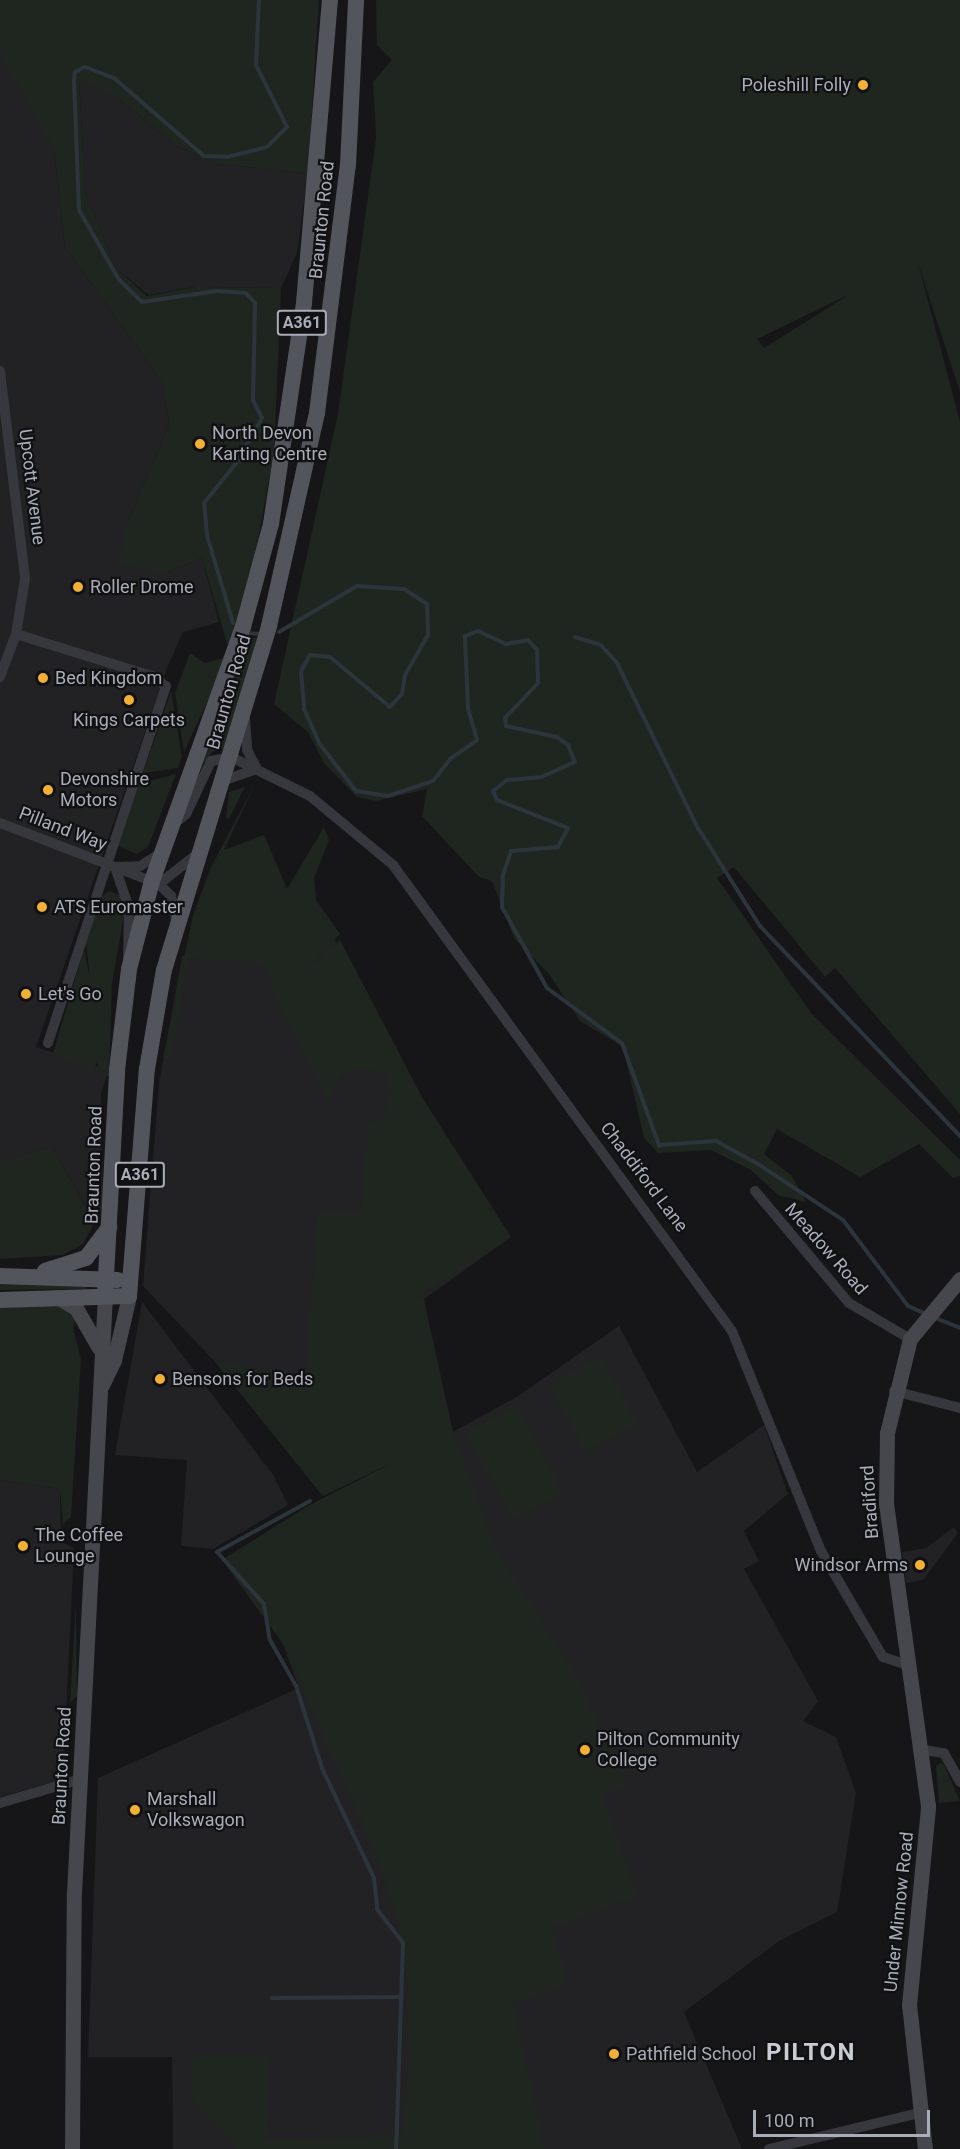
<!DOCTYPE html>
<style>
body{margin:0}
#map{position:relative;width:960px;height:2149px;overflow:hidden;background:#161618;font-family:Roboto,sans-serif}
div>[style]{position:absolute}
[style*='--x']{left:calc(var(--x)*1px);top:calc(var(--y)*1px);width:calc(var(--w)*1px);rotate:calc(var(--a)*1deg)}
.built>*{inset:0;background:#222225}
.green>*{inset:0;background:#1e261f;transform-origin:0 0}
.stream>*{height:4px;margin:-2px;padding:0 2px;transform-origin:2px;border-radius:2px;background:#2c353c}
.street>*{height:10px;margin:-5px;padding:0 5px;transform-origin:5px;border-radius:5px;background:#37383d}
.secondary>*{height:15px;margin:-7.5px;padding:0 7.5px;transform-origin:7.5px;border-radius:7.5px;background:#45474d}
.primary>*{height:16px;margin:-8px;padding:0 8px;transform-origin:8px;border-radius:8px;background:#53555c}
.dots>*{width:16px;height:16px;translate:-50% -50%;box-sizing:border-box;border:3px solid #111113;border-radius:50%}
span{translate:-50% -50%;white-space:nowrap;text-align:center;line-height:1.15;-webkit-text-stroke:4.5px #111113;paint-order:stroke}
.shield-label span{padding:2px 4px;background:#111113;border:2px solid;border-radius:4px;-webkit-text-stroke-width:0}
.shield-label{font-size:16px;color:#a8adb8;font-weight:700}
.poi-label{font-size:18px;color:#a8adb8}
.right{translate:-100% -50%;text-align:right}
.left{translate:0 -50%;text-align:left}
.street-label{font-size:18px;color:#a8adb8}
.district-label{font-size:24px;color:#c9ccd4;font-weight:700;letter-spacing:1.5px}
.scale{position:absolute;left:753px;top:2110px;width:177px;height:27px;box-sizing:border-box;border:3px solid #a8adb8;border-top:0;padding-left:8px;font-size:18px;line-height:21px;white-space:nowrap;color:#a8adb8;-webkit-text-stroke:4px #111113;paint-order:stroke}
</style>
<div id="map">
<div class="built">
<i style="clip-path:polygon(0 50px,54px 149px,65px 247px,163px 383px,169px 425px,128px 522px,166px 573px,202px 558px,219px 622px,183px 632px,167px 668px,36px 1047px,109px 1070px,101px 1093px,103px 1200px,92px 1217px,52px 1147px,0 1161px)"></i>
<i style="clip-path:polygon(79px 79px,115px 96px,177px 146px,218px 164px,308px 173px,297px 253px,281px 288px,194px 287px,149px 295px,116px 269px,85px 191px)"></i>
<i style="clip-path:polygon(333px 936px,423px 1099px,511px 1237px,424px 1299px,453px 1432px,518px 1396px,619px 1326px,697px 1472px,764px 1425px,788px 1494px,744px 1531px,759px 1561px,744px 1569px,818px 1701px,803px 1721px,836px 1737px,856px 1793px,837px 1912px,779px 1941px,684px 2012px,742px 2149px,173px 2149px,172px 2057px,88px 2057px,98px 1778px,299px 1688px,282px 1642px,222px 1560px,308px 1506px,427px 1445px,321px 1494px,219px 1366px,143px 1286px,159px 1083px,182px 956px)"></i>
<i style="clip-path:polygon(142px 1302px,274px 1476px,288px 1505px,213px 1549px,181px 1546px,187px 1460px,115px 1455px)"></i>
<i style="clip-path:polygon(0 1480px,60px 1489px,61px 1542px,74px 1548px,63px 1779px,0 1797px)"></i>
<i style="clip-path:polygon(954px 1527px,958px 1533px,923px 1580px,906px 1583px,902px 1552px,926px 1548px)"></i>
</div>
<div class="green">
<i style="clip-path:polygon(0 0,319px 0,308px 173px,218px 164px,177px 146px,115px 96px,79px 80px,85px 191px,116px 269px,147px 296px,196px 287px,281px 288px,274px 453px,252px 571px,229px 650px,202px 558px,166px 573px,118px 564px,128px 522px,169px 425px,163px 383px,65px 247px,54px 149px,0 53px)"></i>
<i style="clip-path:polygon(evenodd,376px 0,960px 0,960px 392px,918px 263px,960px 422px,960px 1114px,835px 968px,825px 977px,734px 867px,717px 878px,811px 1013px,960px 1160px,960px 1176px,953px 1178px,919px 1144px,860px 1177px,777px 1129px,764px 1154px,792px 1176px,806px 1202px,778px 1195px,751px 1170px,711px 1150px,658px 1153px,644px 1138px,623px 1047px,580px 1021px,549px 974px,514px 938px,492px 881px,479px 877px,422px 816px,427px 789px,376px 801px,357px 797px,324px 763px,308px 732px,274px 704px,338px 414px,376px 138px,373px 82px,392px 60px,377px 45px,376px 0,847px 296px,764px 348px,757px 339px,846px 296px,847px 296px)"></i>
<i style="clip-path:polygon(246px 637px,258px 638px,227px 748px,212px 752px,201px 766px)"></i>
<i style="clip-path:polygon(190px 653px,205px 663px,228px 657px,184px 752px,175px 693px)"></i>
<i style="clip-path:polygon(171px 691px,182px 757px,178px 768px,143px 773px)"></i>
<i style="clip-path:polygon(176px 774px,148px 847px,137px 854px,118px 846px,137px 784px)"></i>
<i style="clip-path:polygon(255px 784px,224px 850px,264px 835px,287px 889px,324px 827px,329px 840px,314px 878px,316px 900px,340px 934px,293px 984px,340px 940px,423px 1099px,511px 1237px,417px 1297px,423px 1299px,453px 1432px,497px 1552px,574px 1671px,627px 1785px,602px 1795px,638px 1896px,553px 1927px,567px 1984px,513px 2004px,545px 2149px,237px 2149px,192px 2099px,192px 2057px,269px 2056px,266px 2140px,401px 2136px,409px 2084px,409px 2000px,398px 1919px,372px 1845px,282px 1642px,222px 1560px,308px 1506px,398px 1460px,323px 1496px,215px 1362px,305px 1375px,318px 1214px,361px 1214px,368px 1124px,385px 1115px,391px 1089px,386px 1075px,356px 1066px,338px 1078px,329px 1099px,277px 1002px,265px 963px,188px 958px,171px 1057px,175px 1059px,163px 1058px,193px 916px,210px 869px)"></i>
<i style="clip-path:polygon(245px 787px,229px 819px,226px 818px,229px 792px)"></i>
<i style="clip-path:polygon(109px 891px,120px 895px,125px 909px,112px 984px,109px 1076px,103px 1077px,96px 1062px,95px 1071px,53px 1053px,84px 950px,90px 977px,86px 944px,101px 897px)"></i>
<i style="clip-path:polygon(52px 1147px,91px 1216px,103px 1200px,101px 1211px,83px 1244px,63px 1255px,0 1259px,0 1161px)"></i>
<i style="clip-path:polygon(0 1284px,87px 1284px,87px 1289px,0 1290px)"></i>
<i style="clip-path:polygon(0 1304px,58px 1305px,77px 1316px,73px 1327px,81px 1360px,71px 1517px,63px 1524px,60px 1489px,0 1480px)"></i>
<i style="left:602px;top:1357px;width:76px;height:59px;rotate:62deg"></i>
<i style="left:516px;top:1405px;width:100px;height:58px;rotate:61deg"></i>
<i style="clip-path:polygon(76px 1602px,77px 1696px,70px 1703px)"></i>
<i style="clip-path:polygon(940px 1763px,944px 1765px,960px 1801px,939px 1803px,936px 1766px)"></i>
</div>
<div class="stream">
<i style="--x:233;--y:623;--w:92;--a:-106.5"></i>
<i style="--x:207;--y:535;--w:32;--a:-95"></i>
<i style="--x:204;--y:503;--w:53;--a:-51.2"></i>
<i style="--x:237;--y:462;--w:51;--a:-60.4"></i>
<i style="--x:262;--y:418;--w:20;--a:-117"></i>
<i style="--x:253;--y:400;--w:97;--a:-88.8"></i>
<i style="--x:255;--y:303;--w:13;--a:-132"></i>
<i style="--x:246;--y:293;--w:29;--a:-176"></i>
<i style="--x:217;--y:291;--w:76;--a:171.7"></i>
<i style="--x:142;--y:302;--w:32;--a:-136"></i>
<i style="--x:119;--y:280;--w:81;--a:-119.7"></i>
<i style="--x:79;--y:210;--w:129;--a:-92.2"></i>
<i style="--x:74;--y:81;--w:9;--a:-84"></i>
<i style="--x:75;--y:72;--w:11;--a:-27"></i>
<i style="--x:85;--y:67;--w:31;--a:21"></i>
<i style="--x:114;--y:78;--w:119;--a:40.9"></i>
<i style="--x:204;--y:156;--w:23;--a:2"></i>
<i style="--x:227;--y:157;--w:41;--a:-14"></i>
<i style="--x:267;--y:147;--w:28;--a:-45"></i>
<i style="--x:287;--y:127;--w:69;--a:-116.6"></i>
<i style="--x:256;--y:65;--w:65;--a:-87.4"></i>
<i style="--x:279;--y:632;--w:91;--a:-30.5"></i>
<i style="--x:357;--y:586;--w:47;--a:3.7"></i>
<i style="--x:404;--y:589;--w:27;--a:33"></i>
<i style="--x:427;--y:604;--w:31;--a:88"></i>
<i style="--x:428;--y:635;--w:46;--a:119.9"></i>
<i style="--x:405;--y:675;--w:19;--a:99"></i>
<i style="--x:402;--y:694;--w:18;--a:133"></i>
<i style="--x:390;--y:707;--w:78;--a:-140.2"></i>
<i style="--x:330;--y:657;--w:20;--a:-174"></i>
<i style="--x:310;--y:655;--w:18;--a:119"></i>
<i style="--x:301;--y:671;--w:38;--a:85"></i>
<i style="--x:304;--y:709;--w:37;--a:66"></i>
<i style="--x:319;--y:743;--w:61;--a:52.4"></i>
<i style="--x:356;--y:791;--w:32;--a:9"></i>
<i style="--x:388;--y:796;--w:47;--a:-18.4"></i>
<i style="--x:433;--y:781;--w:28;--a:-52"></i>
<i style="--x:450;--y:759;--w:33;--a:-35"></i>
<i style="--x:477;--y:740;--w:32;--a:-106"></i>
<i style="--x:468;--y:709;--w:73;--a:-92.4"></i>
<i style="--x:465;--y:636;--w:14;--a:-21"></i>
<i style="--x:478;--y:631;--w:31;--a:25"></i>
<i style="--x:506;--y:644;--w:22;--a:-10"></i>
<i style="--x:528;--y:640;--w:13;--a:48"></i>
<i style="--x:537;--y:650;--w:33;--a:88"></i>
<i style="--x:538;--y:683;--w:48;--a:133.3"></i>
<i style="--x:505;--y:718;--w:8;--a:83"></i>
<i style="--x:506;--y:726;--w:52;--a:12.2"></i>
<i style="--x:557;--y:737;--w:14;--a:36"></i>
<i style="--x:568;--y:745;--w:18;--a:68"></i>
<i style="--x:575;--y:762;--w:36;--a:156"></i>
<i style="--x:542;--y:777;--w:35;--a:175"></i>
<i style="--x:507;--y:780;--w:18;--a:142"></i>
<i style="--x:493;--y:791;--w:10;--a:66"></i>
<i style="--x:497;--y:800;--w:76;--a:21.5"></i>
<i style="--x:568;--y:828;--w:21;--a:118"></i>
<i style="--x:558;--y:847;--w:47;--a:175.1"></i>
<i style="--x:511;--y:851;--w:25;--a:108"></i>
<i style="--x:503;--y:875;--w:32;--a:92"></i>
<i style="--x:502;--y:907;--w:93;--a:60.9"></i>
<i style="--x:547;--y:988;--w:93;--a:36.3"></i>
<i style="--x:622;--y:1043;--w:109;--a:70.1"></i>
<i style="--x:659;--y:1145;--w:57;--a:-4"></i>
<i style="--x:716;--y:1141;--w:48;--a:28.7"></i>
<i style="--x:758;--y:1164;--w:102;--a:33.4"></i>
<i style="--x:843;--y:1220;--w:108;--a:52.9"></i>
<i style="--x:908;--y:1306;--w:20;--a:24"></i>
<i style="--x:248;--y:633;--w:11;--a:5"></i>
<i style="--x:575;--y:637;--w:27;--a:17"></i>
<i style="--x:601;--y:645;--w:24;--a:48"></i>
<i style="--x:617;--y:663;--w:184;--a:63.9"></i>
<i style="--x:698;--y:828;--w:116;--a:57.7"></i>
<i style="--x:760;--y:926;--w:290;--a:46.4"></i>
<i style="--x:933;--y:1317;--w:29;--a:22"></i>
<i style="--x:310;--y:1501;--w:106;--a:151.3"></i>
<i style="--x:217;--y:1552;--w:70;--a:47.9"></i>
<i style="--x:264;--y:1604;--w:36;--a:81"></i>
<i style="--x:270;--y:1640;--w:53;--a:60.5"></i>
<i style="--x:296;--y:1686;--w:86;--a:72.4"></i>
<i style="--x:322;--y:1768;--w:122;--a:64.7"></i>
<i style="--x:374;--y:1878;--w:31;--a:84"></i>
<i style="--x:377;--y:1909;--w:43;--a:52.6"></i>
<i style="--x:403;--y:1943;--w:206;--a:91.9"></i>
<i style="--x:272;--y:1998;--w:128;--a:-0.4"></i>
</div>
<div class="street">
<i style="--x:0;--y:371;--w:209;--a:83.1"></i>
<i style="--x:25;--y:579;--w:56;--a:99.3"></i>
<i style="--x:16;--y:634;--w:46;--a:110.4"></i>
<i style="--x:16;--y:634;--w:142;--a:17.2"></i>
<i style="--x:152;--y:676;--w:17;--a:36"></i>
<i style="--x:166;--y:686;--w:376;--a:108.3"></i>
<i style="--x:245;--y:718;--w:32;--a:86"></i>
<i style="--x:247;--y:750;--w:21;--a:62"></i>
<i style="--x:222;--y:781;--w:37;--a:-19"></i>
<i style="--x:0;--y:823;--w:170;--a:21"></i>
<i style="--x:159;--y:884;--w:17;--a:45"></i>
<i style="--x:171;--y:896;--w:25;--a:78"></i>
<i style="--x:174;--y:824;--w:16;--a:-40"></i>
<i style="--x:186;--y:814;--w:59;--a:-64.7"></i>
<i style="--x:211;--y:761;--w:20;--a:-11"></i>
<i style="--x:231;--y:757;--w:88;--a:26.3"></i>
<i style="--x:310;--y:796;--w:108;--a:39.7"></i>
<i style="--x:393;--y:865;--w:576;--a:53.97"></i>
<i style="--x:732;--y:1331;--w:237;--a:68"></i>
<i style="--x:821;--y:1551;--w:123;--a:59.7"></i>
<i style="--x:883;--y:1657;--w:29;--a:18"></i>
<i style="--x:159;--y:884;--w:47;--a:-38.1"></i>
<i style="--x:128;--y:963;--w:55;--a:-89"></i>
<i style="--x:129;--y:908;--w:43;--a:-108.9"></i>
<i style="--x:115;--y:867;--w:25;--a:-2"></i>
<i style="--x:140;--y:866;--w:26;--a:-31"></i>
<i style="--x:755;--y:1191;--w:146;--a:50"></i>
<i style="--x:849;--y:1303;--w:71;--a:30.5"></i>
<i style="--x:894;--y:1391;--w:68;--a:14.4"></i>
<i style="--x:924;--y:1750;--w:20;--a:9"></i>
<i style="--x:944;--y:1753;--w:33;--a:61"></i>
<i style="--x:0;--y:1803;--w:84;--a:-16.5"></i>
<i style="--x:769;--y:2149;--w:154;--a:-13.5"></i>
</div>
<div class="secondary">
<i style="--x:57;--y:1297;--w:22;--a:30"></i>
<i style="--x:76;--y:1308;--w:46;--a:60.1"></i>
<i style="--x:102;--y:1385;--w:28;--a:-64"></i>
<i style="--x:114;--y:1360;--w:66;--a:-76.8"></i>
<i style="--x:72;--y:2149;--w:256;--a:-89.6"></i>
<i style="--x:74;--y:1893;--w:599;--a:-87.03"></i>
<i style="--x:925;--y:2149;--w:145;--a:-96.3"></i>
<i style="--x:909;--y:2005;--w:200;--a:-84.5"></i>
<i style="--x:928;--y:1806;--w:305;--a:-97.9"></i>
<i style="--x:886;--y:1504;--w:71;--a:-89.2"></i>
<i style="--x:887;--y:1433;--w:97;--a:-76.3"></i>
<i style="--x:910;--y:1339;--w:78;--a:-50.2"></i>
</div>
<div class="primary">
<i style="--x:45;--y:1271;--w:43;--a:-17.6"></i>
<i style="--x:86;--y:1258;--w:39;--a:-53"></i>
<i style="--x:0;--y:1276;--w:118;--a:1.9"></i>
<i style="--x:105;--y:1295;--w:225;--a:-86.9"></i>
<i style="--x:117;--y:1070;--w:102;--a:-83.2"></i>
<i style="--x:129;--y:969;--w:91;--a:-75.4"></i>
<i style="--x:152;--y:881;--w:270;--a:-70.3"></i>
<i style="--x:243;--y:627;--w:107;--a:-74.8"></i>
<i style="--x:271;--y:524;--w:223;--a:-81.5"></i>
<i style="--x:304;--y:303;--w:304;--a:-85.1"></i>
<i style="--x:0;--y:1300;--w:129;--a:-1.8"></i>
<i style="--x:129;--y:1296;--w:228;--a:-85.5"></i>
<i style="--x:147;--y:1069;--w:100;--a:-80.3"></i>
<i style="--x:164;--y:970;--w:360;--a:-73"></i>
<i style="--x:269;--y:626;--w:218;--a:-77.3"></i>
<i style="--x:317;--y:413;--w:250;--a:-82.9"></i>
<i style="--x:348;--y:165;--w:165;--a:-87.2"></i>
</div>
<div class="dots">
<i style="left:863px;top:85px;background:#f2b134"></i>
<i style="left:200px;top:444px;background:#f2b134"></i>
<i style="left:78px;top:587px;background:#f2b134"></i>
<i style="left:43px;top:678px;background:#f2b134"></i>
<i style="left:129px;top:700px;background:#f2b134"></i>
<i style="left:48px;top:790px;background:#f2b134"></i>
<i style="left:42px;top:907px;background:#f2b134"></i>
<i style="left:26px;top:994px;background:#f2b134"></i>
<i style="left:160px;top:1379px;background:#f2b134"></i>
<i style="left:23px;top:1546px;background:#f2b134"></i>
<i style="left:920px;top:1565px;background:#f2b134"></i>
<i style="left:585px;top:1750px;background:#f2b134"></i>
<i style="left:135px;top:1810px;background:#f2b134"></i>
<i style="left:614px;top:2054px;background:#f2b134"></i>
</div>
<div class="shield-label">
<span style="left:302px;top:323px">A361</span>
<span style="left:140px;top:1175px">A361</span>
</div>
<div class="poi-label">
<span class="right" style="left:851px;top:85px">Poleshill Folly</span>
<span class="left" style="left:212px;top:444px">North Devon<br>Karting Centre</span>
<span class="left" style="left:90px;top:587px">Roller Drome</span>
<span class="left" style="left:55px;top:678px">Bed Kingdom</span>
<span style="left:129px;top:720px">Kings Carpets</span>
<span class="left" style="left:60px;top:790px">Devonshire<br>Motors</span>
<span class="left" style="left:54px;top:907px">ATS Euromaster</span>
<span class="left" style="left:38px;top:994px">Let's Go</span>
<span class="left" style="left:172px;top:1379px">Bensons for Beds</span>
<span class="left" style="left:35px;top:1546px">The Coffee<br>Lounge</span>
<span class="right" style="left:908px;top:1565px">Windsor Arms</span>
<span class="left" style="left:597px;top:1750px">Pilton Community<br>College</span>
<span class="left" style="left:147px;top:1810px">Marshall<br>Volkswagon</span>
<span class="left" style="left:626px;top:2054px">Pathfield School</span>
</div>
<div class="street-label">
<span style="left:322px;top:220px;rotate:-84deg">Braunton Road</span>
<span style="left:32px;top:487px;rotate:83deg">Upcott Avenue</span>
<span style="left:229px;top:692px;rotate:-74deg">Braunton Road</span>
<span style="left:63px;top:829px;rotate:21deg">Pilland Way</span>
<span style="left:94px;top:1165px;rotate:-88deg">Braunton Road</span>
<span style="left:644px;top:1177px;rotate:53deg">Chaddiford Lane</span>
<span style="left:826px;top:1249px;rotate:49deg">Meadow Road</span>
<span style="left:870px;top:1502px;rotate:-94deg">Bradiford</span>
<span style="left:62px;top:1766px;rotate:-87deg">Braunton Road</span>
<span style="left:899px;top:1912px;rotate:-84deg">Under Minnow Road</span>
</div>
<div class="district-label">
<span style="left:811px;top:2053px">PILTON</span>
</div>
<div class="scale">100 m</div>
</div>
